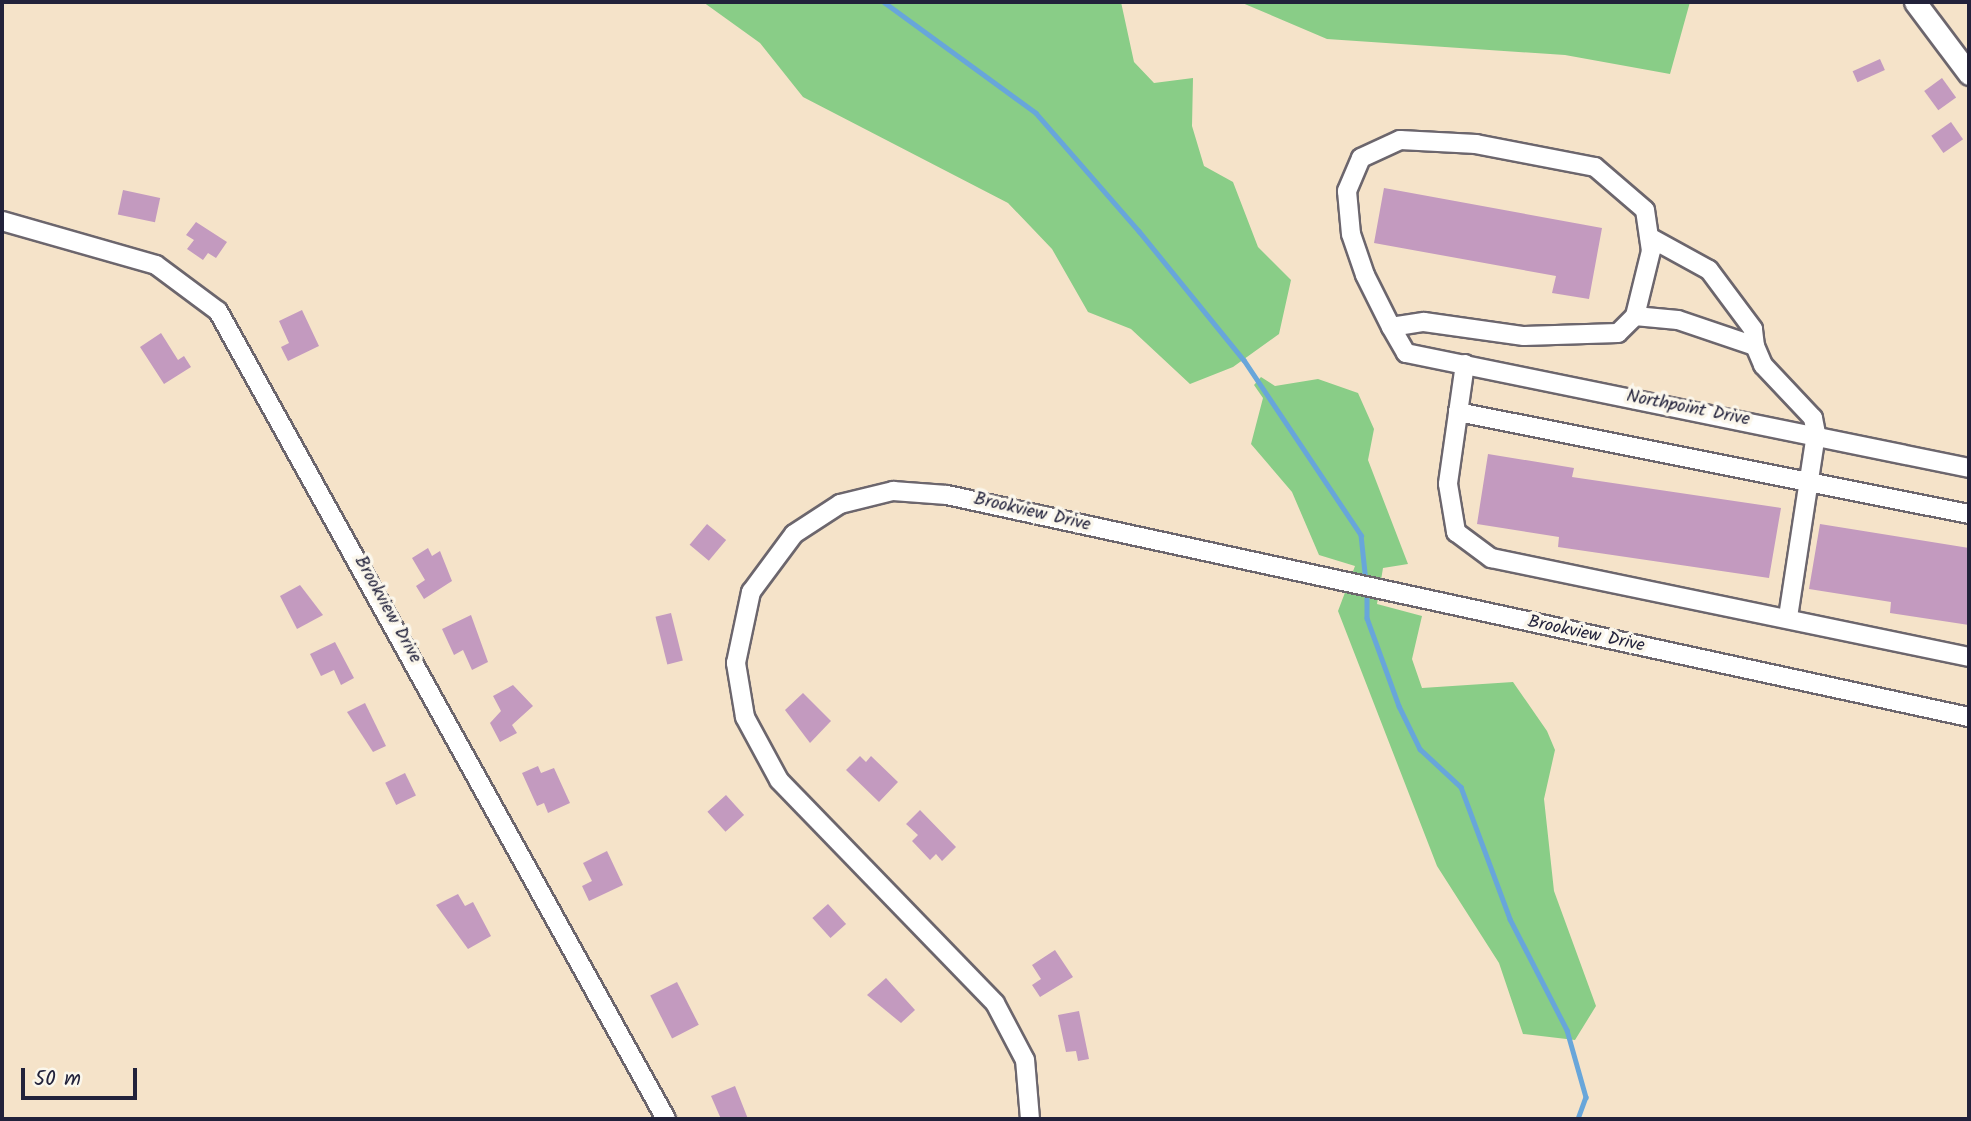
<!DOCTYPE html>
<style>
body{margin:0}
#map{position:relative;width:1971px;height:1121px;overflow:hidden;background:#f5e3c9;font-family:Kalam,sans-serif}
div>[style]{position:absolute}
[style*='--x']{left:calc(var(--x)*1px);top:calc(var(--y)*1px);width:calc(var(--w)*1px);rotate:calc(var(--a)*1deg)}
.green>*{inset:0;background:#89cd87}
.stream>*{height:4.5px;margin:-2.25px;padding:0 2.25px;transform-origin:2.25px;border-radius:2.25px;background:#68a6da}
.building>*{inset:0;background:#c39abf;transform-origin:0 0}
.roads{filter:drop-shadow(2px 0 #6c666d) drop-shadow(-2px 0 #6c666d) drop-shadow(0 2px #6c666d) drop-shadow(0 -2px #6c666d)}
.minor>*{height:18px;margin:-9px;padding:0 9px;transform-origin:9px;border-radius:9px;background:#fff}
.major>*{height:21px;margin:-10.5px;padding:0 10.5px;transform-origin:10.5px;border-radius:10.5px;background:#fff}
span{translate:-50% -50%;white-space:nowrap;text-align:center;line-height:1.15;-webkit-text-stroke:7px #fbf7ec;paint-order:stroke}
.street-label{font-size:18px;color:#22223b}
.frame{position:absolute;inset:0;border:4px solid #22223b;pointer-events:none}
.scale{position:absolute;left:21px;top:1068px;width:116px;height:32px;box-sizing:border-box;border:4px solid #22223b;border-top:0;padding-left:9px;font-size:21px;line-height:24px;white-space:nowrap;color:#22223b;-webkit-text-stroke:5px #fbf7ec;paint-order:stroke}
</style>
<div id="map">
<div class="green">
<i style="clip-path:polygon(703px 2px,1121px 2px,1134px 62px,1154px 83px,1193px 78px,1192px 126px,1204px 166px,1233px 182px,1258px 247px,1291px 280px,1279px 334px,1233px 367px,1190px 384px,1131px 329px,1088px 312px,1052px 249px,1008px 203px,803px 97px,760px 43px)"></i>
<i style="clip-path:polygon(1240px 2px,1690px 2px,1670px 74px,1565px 55px,1327px 39px)"></i>
<i style="clip-path:polygon(1261px 377px,1275px 386px,1318px 379px,1358px 393px,1374px 429px,1368px 460px,1408px 564px,1383px 568px,1377px 604px,1422px 616px,1412px 659px,1422px 688px,1513px 682px,1547px 731px,1555px 750px,1544px 799px,1554px 891px,1596px 1006px,1575px 1040px,1523px 1034px,1499px 963px,1437px 866px,1338px 611px,1355px 566px,1319px 555px,1292px 492px,1251px 444px,1263px 398px,1254px 385px)"></i>
</div>
<div class="stream">
<i style="--x:884;--y:2;--w:188;--a:36.1"></i>
<i style="--x:1036;--y:113;--w:157;--a:48.9"></i>
<i style="--x:1139;--y:231;--w:166;--a:50.9"></i>
<i style="--x:1244;--y:360;--w:211;--a:56.2"></i>
<i style="--x:1361;--y:535;--w:47;--a:83.9"></i>
<i style="--x:1367;--y:591;--w:27;--a:90"></i>
<i style="--x:1367;--y:618;--w:94;--a:70"></i>
<i style="--x:1399;--y:706;--w:48;--a:64"></i>
<i style="--x:1420;--y:749;--w:56;--a:42.8"></i>
<i style="--x:1461;--y:787;--w:141;--a:69.6"></i>
<i style="--x:1510;--y:919;--w:125;--a:62.8"></i>
<i style="--x:1567;--y:1030;--w:70;--a:74.2"></i>
<i style="--x:1586;--y:1097;--w:23;--a:110"></i>
</div>
<div class="building">
<i style="left:1880px;top:59px;width:12px;height:30px;rotate:66deg"></i>
<i style="left:1942px;top:78px;width:24px;height:22px;rotate:54deg"></i>
<i style="left:1951px;top:122px;width:21px;height:24px;rotate:55deg"></i>
<i style="clip-path:polygon(1384px 188px,1602px 228px,1589px 299px,1552px 293px,1556px 276px,1374px 243px)"></i>
<i style="left:123px;top:190px;width:38px;height:25px;rotate:12deg"></i>
<i style="clip-path:polygon(196px 222px,227px 242px,216px 258px,208px 253px,203px 260px,187px 249px,194px 240px,186px 235px)"></i>
<i style="clip-path:polygon(302px 310px,319px 346px,288px 361px,281px 347px,289px 343px,279px 321px)"></i>
<i style="clip-path:polygon(161px 333px,178px 360px,184px 356px,191px 367px,164px 384px,140px 347px)"></i>
<i style="clip-path:polygon(1488px 454px,1574px 468px,1572px 477px,1781px 508px,1769px 578px,1558px 547px,1559px 537px,1477px 524px)"></i>
<i style="left:707px;top:524px;width:25px;height:27px;rotate:40deg"></i>
<i style="clip-path:polygon(1820px 524px,1969px 548px,1969px 625px,1890px 613px,1891px 602px,1809px 589px)"></i>
<i style="clip-path:polygon(428px 548px,432px 556px,440px 551px,452px 581px,424px 599px,416px 586px,425px 580px,412px 558px)"></i>
<i style="clip-path:polygon(300px 585px,323px 615px,297px 629px,280px 596px)"></i>
<i style="left:671px;top:613px;width:49px;height:16px;rotate:76deg"></i>
<i style="clip-path:polygon(471px 615px,488px 662px,472px 670px,463px 650px,454px 655px,442px 629px)"></i>
<i style="clip-path:polygon(335px 642px,354px 678px,341px 685px,334px 670px,321px 676px,310px 654px)"></i>
<i style="clip-path:polygon(513px 685px,533px 706px,512px 725px,517px 733px,500px 742px,490px 723px,501px 711px,493px 696px)"></i>
<i style="clip-path:polygon(803px 693px,831px 721px,810px 743px,785px 710px)"></i>
<i style="clip-path:polygon(365px 703px,386px 746px,373px 752px,347px 712px)"></i>
<i style="clip-path:polygon(860px 756px,866px 762px,871px 756px,898px 782px,879px 802px,846px 770px)"></i>
<i style="clip-path:polygon(538px 766px,541px 773px,554px 768px,570px 803px,548px 813px,544px 803px,537px 806px,522px 773px)"></i>
<i style="left:405px;top:773px;width:25px;height:22px;rotate:64deg"></i>
<i style="left:726px;top:795px;width:27px;height:25px;rotate:48deg"></i>
<i style="clip-path:polygon(920px 810px,956px 847px,942px 861px,936px 854px,930px 860px,912px 841px,918px 835px,906px 824px)"></i>
<i style="clip-path:polygon(607px 851px,623px 885px,589px 901px,582px 886px,592px 881px,583px 863px)"></i>
<i style="clip-path:polygon(458px 894px,465px 906px,473px 902px,491px 936px,468px 949px,436px 905px)"></i>
<i style="left:828px;top:904px;width:27px;height:21px;rotate:48deg"></i>
<i style="clip-path:polygon(1055px 950px,1073px 977px,1040px 997px,1032px 985px,1041px 979px,1032px 965px)"></i>
<i style="clip-path:polygon(886px 978px,915px 1010px,901px 1023px,867px 995px)"></i>
<i style="left:677px;top:982px;width:48px;height:30px;rotate:63deg"></i>
<i style="clip-path:polygon(1079px 1011px,1089px 1059px,1078px 1061px,1076px 1051px,1066px 1052px,1058px 1015px)"></i>
<i style="clip-path:polygon(735px 1086px,748px 1119px,721px 1119px,711px 1096px)"></i>
</div>
<div class="roads">
<div class="minor">
<i style="--x:2;--y:221;--w:160;--a:15.9"></i>
<i style="--x:156;--y:265;--w:77;--a:36.6"></i>
<i style="--x:218;--y:311;--w:924;--a:60.99"></i>
<i style="--x:1635;--y:316;--w:43;--a:5.3"></i>
<i style="--x:1678;--y:320;--w:81;--a:18.7"></i>
<i style="--x:1755;--y:346;--w:17;--a:-97"></i>
<i style="--x:1753;--y:329;--w:74;--a:-126.7"></i>
<i style="--x:1709;--y:270;--w:68;--a:-151.2"></i>
<i style="--x:1391;--y:327;--w:33;--a:-9"></i>
<i style="--x:1424;--y:322;--w:101;--a:8"></i>
<i style="--x:1524;--y:336;--w:94;--a:-1.8"></i>
<i style="--x:1618;--y:333;--w:24;--a:-45"></i>
<i style="--x:1635;--y:316;--w:67;--a:-76.2"></i>
<i style="--x:1651;--y:251;--w:41;--a:-98.3"></i>
<i style="--x:1645;--y:210;--w:66;--a:-139.3"></i>
<i style="--x:1595;--y:167;--w:121;--a:-169.1"></i>
<i style="--x:1476;--y:144;--w:76;--a:-177"></i>
<i style="--x:1400;--y:140;--w:43;--a:155.2"></i>
<i style="--x:1361;--y:158;--w:36;--a:113"></i>
<i style="--x:1347;--y:191;--w:43;--a:84.7"></i>
<i style="--x:1351;--y:234;--w:43;--a:71.1"></i>
<i style="--x:1365;--y:275;--w:58;--a:63.4"></i>
<i style="--x:1391;--y:327;--w:30;--a:60"></i>
<i style="--x:1406;--y:353;--w:575;--a:11.54"></i>
<i style="--x:1755;--y:346;--w:21;--a:67"></i>
<i style="--x:1763;--y:365;--w:73;--a:46.7"></i>
<i style="--x:1813;--y:418;--w:16;--a:79"></i>
<i style="--x:1816;--y:434;--w:185;--a:98.7"></i>
<i style="--x:1465;--y:364;--w:121;--a:98.1"></i>
<i style="--x:1448;--y:484;--w:49;--a:80.5"></i>
<i style="--x:1456;--y:532;--w:44;--a:36.6"></i>
<i style="--x:1491;--y:558;--w:488;--a:11.7"></i>
<i style="--x:1458;--y:412;--w:521;--a:11.29"></i>
<i style="--x:1030;--y:1119;--w:59;--a:-94.8"></i>
<i style="--x:1025;--y:1060;--w:64;--a:-117.8"></i>
<i style="--x:995;--y:1003;--w:310;--a:-134.1"></i>
<i style="--x:779;--y:780;--w:72;--a:-118.4"></i>
<i style="--x:745;--y:717;--w:55;--a:-99.5"></i>
<i style="--x:736;--y:663;--w:73;--a:-78.1"></i>
<i style="--x:751;--y:592;--w:72;--a:-53.4"></i>
<i style="--x:794;--y:534;--w:55;--a:-33.1"></i>
<i style="--x:840;--y:504;--w:55;--a:-13.8"></i>
<i style="--x:893;--y:491;--w:54;--a:4.2"></i>
<i style="--x:947;--y:495;--w:1046;--a:12.26"></i>
</div>
<div class="major">
<i style="--x:1915;--y:2;--w:90;--a:53.1"></i>
</div>
</div>
<div class="street-label">
<span style="left:1688px;top:409px;rotate:11deg">Northpoint Drive</span>
<span style="left:1032px;top:513px;rotate:13deg">Brookview Drive</span>
<span style="left:387px;top:610px;rotate:61deg">Brookview Drive</span>
<span style="left:1586px;top:635px;rotate:12deg">Brookview Drive</span>
</div>
<div class="frame"></div>
<div class="scale">50 m</div>
</div>
